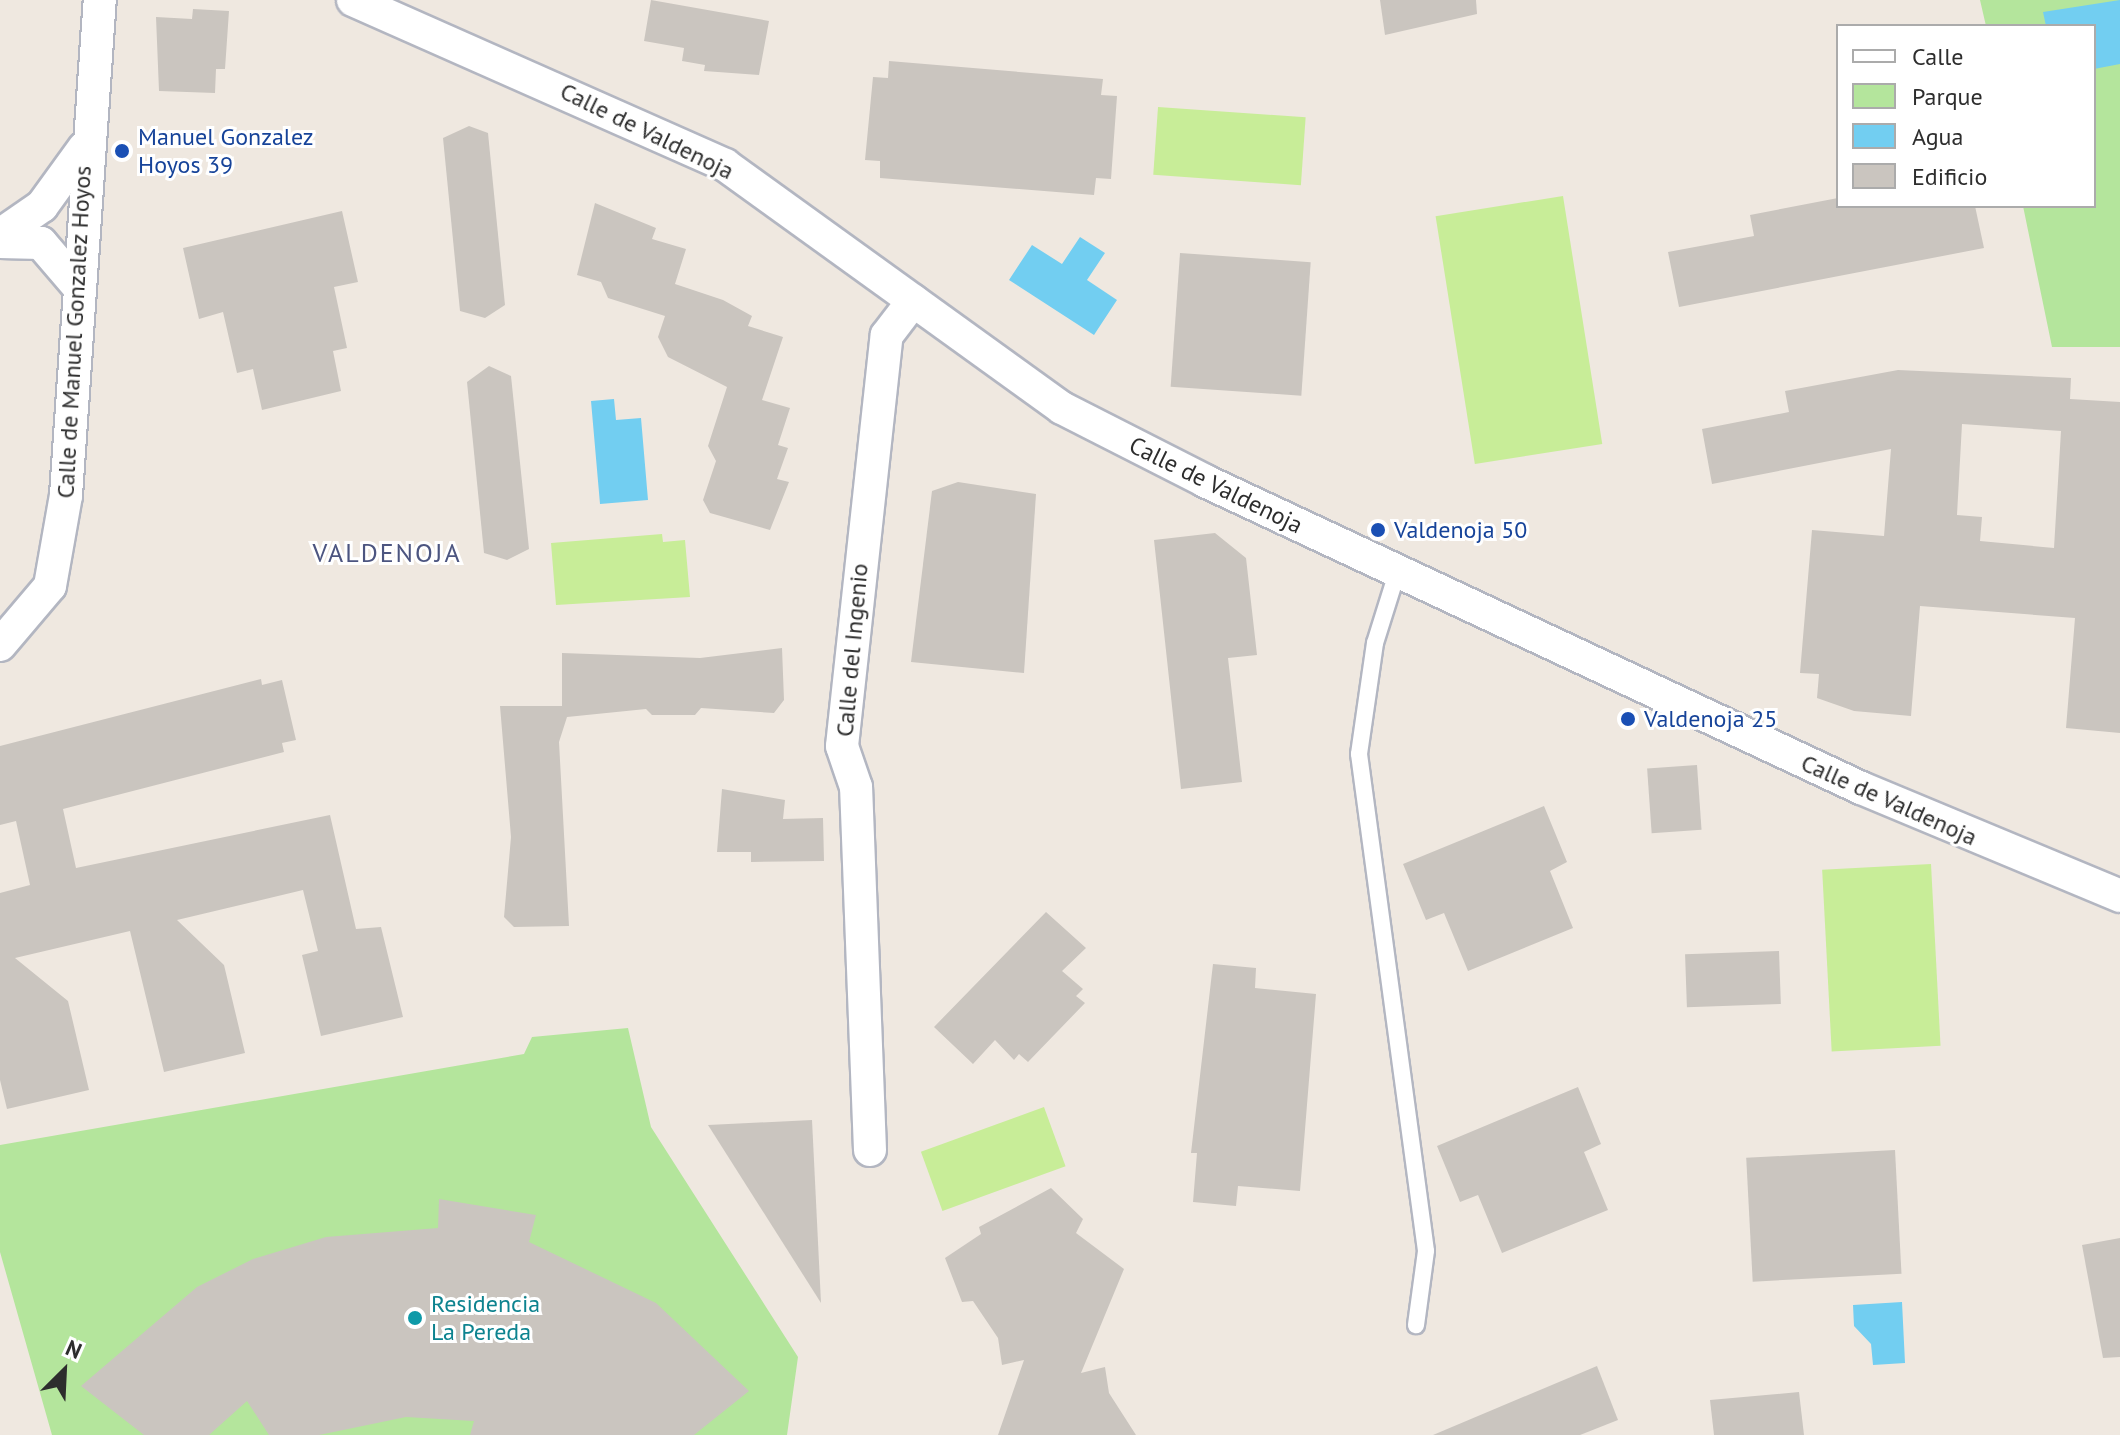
<!DOCTYPE html>
<style>
body{margin:0}
#map{position:relative;width:2120px;height:1435px;overflow:hidden;background:#efe8e0;font-family:"PT Sans",sans-serif}
div>[style]{position:absolute}
[style*='--x']{left:calc(var(--x)*1px);top:calc(var(--y)*1px);width:calc(var(--w)*1px);rotate:calc(var(--a)*1deg)}
.green>*{inset:0;background:#b4e59c}
.pitch>*{inset:0;background:#c8ed98;transform-origin:0 0}
.water>*{inset:0;background:#72cef1}
.building>*{inset:0;background:#cac5bf;transform-origin:0 0}
.roads{filter:drop-shadow(2px 0 #b3b6c1) drop-shadow(-2px 0 #b3b6c1) drop-shadow(0 2px #b3b6c1) drop-shadow(0 -2px #b3b6c1)}
.lane>*{height:16px;margin:-8px;padding:0 8px;transform-origin:8px;border-radius:8px;background:#fff}
.street>*{height:32px;margin:-16px;padding:0 16px;transform-origin:16px;border-radius:16px;background:#fff}
.dots>*{width:22px;height:22px;translate:-50% -50%;box-sizing:border-box;border:4px solid #fff;border-radius:50%}
span{translate:-50% -50%;white-space:nowrap;text-align:center;line-height:1.15;-webkit-text-stroke:6px #fff;paint-order:stroke}
.street-label{font-size:24px;color:#2d2d2d}
.transit-label{font-size:24px;color:#164399}
.left{translate:0 -50%;text-align:left}
.culture-label{font-size:24px;color:#0d838f}
.neighbourhood-label{font-size:26px;color:#4c5580;letter-spacing:2px}
.legend{position:absolute;left:1836px;top:24px;width:260px;height:184px;box-sizing:border-box;background:#fff;border:2px solid #ababab;margin:0;padding:10px 14px;list-style:none;font-size:24px;color:#2d2d2d}
.legend li{display:flex;align-items:center;gap:16px;height:40px}
.legend b{width:40px;border:2px solid #ababab}
.north{position:absolute;left:24px;top:1331px;width:80px;height:80px;-webkit-text-stroke:6px #fff;paint-order:stroke;rotate:24deg;font-size:22px;font-weight:700;line-height:32px;text-align:center;color:#2d2d2d}
.north::after{content:'';display:block;margin:auto;width:28px;height:36px;background:#2d2d2d;clip-path:polygon(50% 0,100% 100%,50% 72%,0 100%)}
</style>
<div id="map">
<div class="green">
<i style="clip-path:polygon(1980px 0,2120px 0,2120px 347px,2052px 347px,2023px 206px,2094px 206px,2094px 26px,1986px 26px)"></i>
<i style="clip-path:polygon(628px 1028px,651px 1127px,798px 1357px,787px 1435px,52px 1435px,0 1252px,0 1145px,524px 1054px,532px 1037px)"></i>
</div>
<div class="pitch">
<i style="left:1158px;top:107px;width:148px;height:68px;rotate:4deg"></i>
<i style="left:1563px;top:196px;width:251px;height:129px;rotate:81deg"></i>
<i style="clip-path:polygon(662px 534px,663px 542px,685px 540px,690px 597px,556px 605px,551px 543px)"></i>
<i style="left:1931px;top:864px;width:182px;height:109px;rotate:87deg"></i>
<i style="left:1044px;top:1107px;width:63px;height:131px;rotate:70deg"></i>
</div>
<div class="water">
<i style="clip-path:polygon(2120px 0,2120px 64px,2094px 69px,2094px 26px,2046px 26px,2043px 12px)"></i>
<i style="clip-path:polygon(1080px 237px,1105px 253px,1087px 280px,1117px 300px,1094px 335px,1009px 280px,1032px 245px,1062px 264px)"></i>
<i style="clip-path:polygon(614px 399px,616px 420px,641px 418px,648px 500px,600px 504px,591px 401px)"></i>
<i style="clip-path:polygon(1902px 1302px,1905px 1363px,1873px 1365px,1871px 1344px,1854px 1326px,1853px 1305px)"></i>
</div>
<div class="building">
<i style="clip-path:polygon(651px 0,769px 21px,759px 75px,704px 71px,705px 65px,682px 61px,684px 48px,644px 41px)"></i>
<i style="clip-path:polygon(1380px 0,1476px 0,1477px 14px,1385px 35px)"></i>
<i style="clip-path:polygon(193px 9px,229px 11px,225px 69px,216px 69px,215px 93px,159px 91px,156px 17px,192px 19px)"></i>
<i style="clip-path:polygon(889px 61px,1103px 79px,1101px 95px,1117px 96px,1111px 179px,1096px 178px,1094px 195px,880px 178px,880px 161px,865px 160px,873px 77px,888px 78px)"></i>
<i style="clip-path:polygon(469px 126px,488px 133px,505px 305px,485px 318px,460px 311px,443px 138px)"></i>
<i style="clip-path:polygon(1838px 198px,1838px 206px,1975px 206px,1984px 248px,1679px 307px,1668px 252px,1754px 236px,1750px 215px)"></i>
<i style="clip-path:polygon(595px 203px,656px 228px,652px 239px,686px 249px,675px 284px,723px 300px,752px 316px,748px 326px,783px 337px,762px 400px,790px 408px,778px 445px,788px 448px,777px 479px,789px 482px,770px 530px,710px 513px,703px 500px,716px 461px,708px 446px,727px 387px,668px 357px,658px 337px,665px 316px,608px 298px,601px 282px,577px 275px)"></i>
<i style="clip-path:polygon(342px 211px,358px 282px,334px 287px,347px 348px,333px 351px,341px 391px,262px 410px,253px 369px,237px 373px,223px 312px,199px 319px,183px 248px)"></i>
<i style="left:1180px;top:253px;width:131px;height:134px;rotate:4deg"></i>
<i style="clip-path:polygon(489px 366px,511px 376px,529px 549px,507px 560px,484px 553px,467px 382px)"></i>
<i style="clip-path:polygon(evenodd,1898px 370px,2071px 378px,2070px 399px,2120px 402px,2120px 733px,2066px 728px,2075px 618px,1920px 606px,1911px 716px,1854px 711px,1817px 698px,1819px 674px,1800px 673px,1812px 530px,1884px 536px,1891px 449px,1712px 484px,1702px 429px,1789px 412px,1785px 391px,1898px 370px,1962px 424px,2061px 431px,2054px 548px,1980px 541px,1982px 517px,1957px 515px,1962px 424px)"></i>
<i style="clip-path:polygon(958px 482px,1036px 494px,1024px 673px,911px 662px,932px 491px)"></i>
<i style="clip-path:polygon(1215px 533px,1246px 558px,1257px 655px,1228px 658px,1242px 782px,1181px 789px,1154px 540px)"></i>
<i style="clip-path:polygon(782px 648px,784px 700px,774px 713px,701px 708px,695px 715px,652px 715px,646px 709px,567px 717px,559px 742px,569px 926px,514px 927px,504px 917px,511px 837px,500px 706px,562px 706px,562px 653px,700px 658px)"></i>
<i style="clip-path:polygon(261px 679px,262px 685px,282px 680px,296px 740px,282px 743px,284px 752px,63px 809px,76px 868px,330px 815px,356px 929px,381px 927px,403px 1017px,321px 1036px,302px 955px,318px 951px,303px 890px,177px 920px,224px 965px,245px 1053px,164px 1072px,130px 931px,15px 958px,68px 1001px,89px 1090px,7px 1109px,0 1080px,0 893px,30px 885px,16px 821px,0 825px,0 746px)"></i>
<i style="left:1697px;top:765px;width:65px;height:50px;rotate:86deg"></i>
<i style="clip-path:polygon(722px 789px,785px 800px,783px 819px,823px 818px,824px 861px,751px 862px,751px 852px,717px 852px)"></i>
<i style="clip-path:polygon(1544px 806px,1567px 862px,1550px 871px,1573px 928px,1468px 971px,1444px 913px,1426px 920px,1403px 864px)"></i>
<i style="clip-path:polygon(1046px 912px,1086px 948px,1062px 971px,1083px 989px,1076px 996px,1085px 1003px,1028px 1062px,1019px 1054px,1014px 1060px,995px 1040px,973px 1064px,934px 1027px)"></i>
<i style="left:1779px;top:951px;width:53px;height:94px;rotate:88deg"></i>
<i style="clip-path:polygon(1213px 964px,1256px 968px,1255px 988px,1316px 994px,1300px 1191px,1238px 1186px,1236px 1206px,1193px 1202px,1197px 1153px,1191px 1153px)"></i>
<i style="clip-path:polygon(1578px 1087px,1601px 1144px,1584px 1152px,1608px 1210px,1502px 1253px,1478px 1195px,1460px 1202px,1437px 1146px)"></i>
<i style="clip-path:polygon(812px 1120px,821px 1303px,708px 1125px)"></i>
<i style="left:1895px;top:1150px;width:124px;height:149px;rotate:87deg"></i>
<i style="clip-path:polygon(1051px 1188px,1083px 1219px,1076px 1233px,1124px 1269px,1081px 1373px,1105px 1367px,1109px 1393px,1136px 1435px,998px 1435px,1024px 1360px,1002px 1365px,998px 1338px,973px 1301px,962px 1302px,945px 1258px,981px 1234px,979px 1227px)"></i>
<i style="clip-path:polygon(439px 1199px,536px 1215px,529px 1242px,656px 1303px,749px 1391px,694px 1435px,470px 1435px,474px 1421px,406px 1417px,319px 1435px,269px 1435px,247px 1401px,209px 1435px,144px 1435px,81px 1386px,197px 1287px,253px 1259px,326px 1237px,438px 1228px)"></i>
<i style="clip-path:polygon(2120px 1238px,2120px 1357px,2103px 1358px,2082px 1245px)"></i>
<i style="clip-path:polygon(1597px 1366px,1618px 1420px,1580px 1435px,1433px 1435px)"></i>
<i style="clip-path:polygon(1799px 1392px,1804px 1435px,1714px 1435px,1710px 1400px)"></i>
</div>
<div class="roads">
<div class="lane">
<i style="--x:1396;--y:576;--w:70;--a:107.4"></i>
<i style="--x:1375;--y:643;--w:112;--a:98.2"></i>
<i style="--x:1359;--y:754;--w:501;--a:82.32"></i>
<i style="--x:1426;--y:1251;--w:75;--a:97.7"></i>
</div>
<div class="street">
<i style="--x:353;--y:0;--w:407;--a:23.9"></i>
<i style="--x:725;--y:165;--w:415;--a:35.8"></i>
<i style="--x:1062;--y:408;--w:161;--a:27"></i>
<i style="--x:1205;--y:481;--w:724;--a:25.08"></i>
<i style="--x:1861;--y:788;--w:281;--a:22.6"></i>
<i style="--x:0;--y:235;--w:51;--a:-34.6"></i>
<i style="--x:42;--y:206;--w:72;--a:-54.1"></i>
<i style="--x:0;--y:242;--w:41;--a:1.4"></i>
<i style="--x:41;--y:243;--w:55;--a:49.4"></i>
<i style="--x:0;--y:645;--w:77;--a:-49.7"></i>
<i style="--x:50;--y:586;--w:92;--a:-80"></i>
<i style="--x:66;--y:495;--w:496;--a:-86.1"></i>
<i style="--x:870;--y:1150;--w:363;--a:-92.2"></i>
<i style="--x:856;--y:787;--w:43;--a:-108.9"></i>
<i style="--x:842;--y:746;--w:413;--a:-83.8"></i>
<i style="--x:887;--y:335;--w:43;--a:-52.6"></i>
</div>
</div>
<div class="dots">
<i style="left:122px;top:151px;background:#1a4fb4"></i>
<i style="left:1378px;top:530px;background:#1a4fb4"></i>
<i style="left:1628px;top:719px;background:#1a4fb4"></i>
<i style="left:415px;top:1318px;background:#0f9aa8"></i>
</div>
<div class="street-label">
<span style="left:647px;top:131px;rotate:26deg">Calle de Valdenoja</span>
<span style="left:74px;top:332px;rotate:-87deg">Calle de Manuel Gonzalez Hoyos</span>
<span style="left:1216px;top:485px;rotate:26deg">Calle de Valdenoja</span>
<span style="left:852px;top:650px;rotate:-85deg">Calle del Ingenio</span>
<span style="left:1889px;top:800px;rotate:24deg">Calle de Valdenoja</span>
</div>
<div class="transit-label">
<span class="left" style="left:138px;top:151px">Manuel Gonzalez<br>Hoyos 39</span>
<span class="left" style="left:1394px;top:530px">Valdenoja 50</span>
<span class="left" style="left:1644px;top:719px">Valdenoja 25</span>
</div>
<div class="culture-label">
<span class="left" style="left:431px;top:1318px">Residencia<br>La Pereda</span>
</div>
<div class="neighbourhood-label">
<span style="left:387px;top:553px">VALDENOJA</span>
</div>
<ul class="legend">
<li><b style="height:10px;background:#fff"></b>Calle</li>
<li><b style="height:22px;background:#b4e59c"></b>Parque</li>
<li><b style="height:22px;background:#72cef1"></b>Agua</li>
<li><b style="height:22px;background:#cac5bf"></b>Edificio</li>
</ul>
<div class="north">N</div>
</div>
